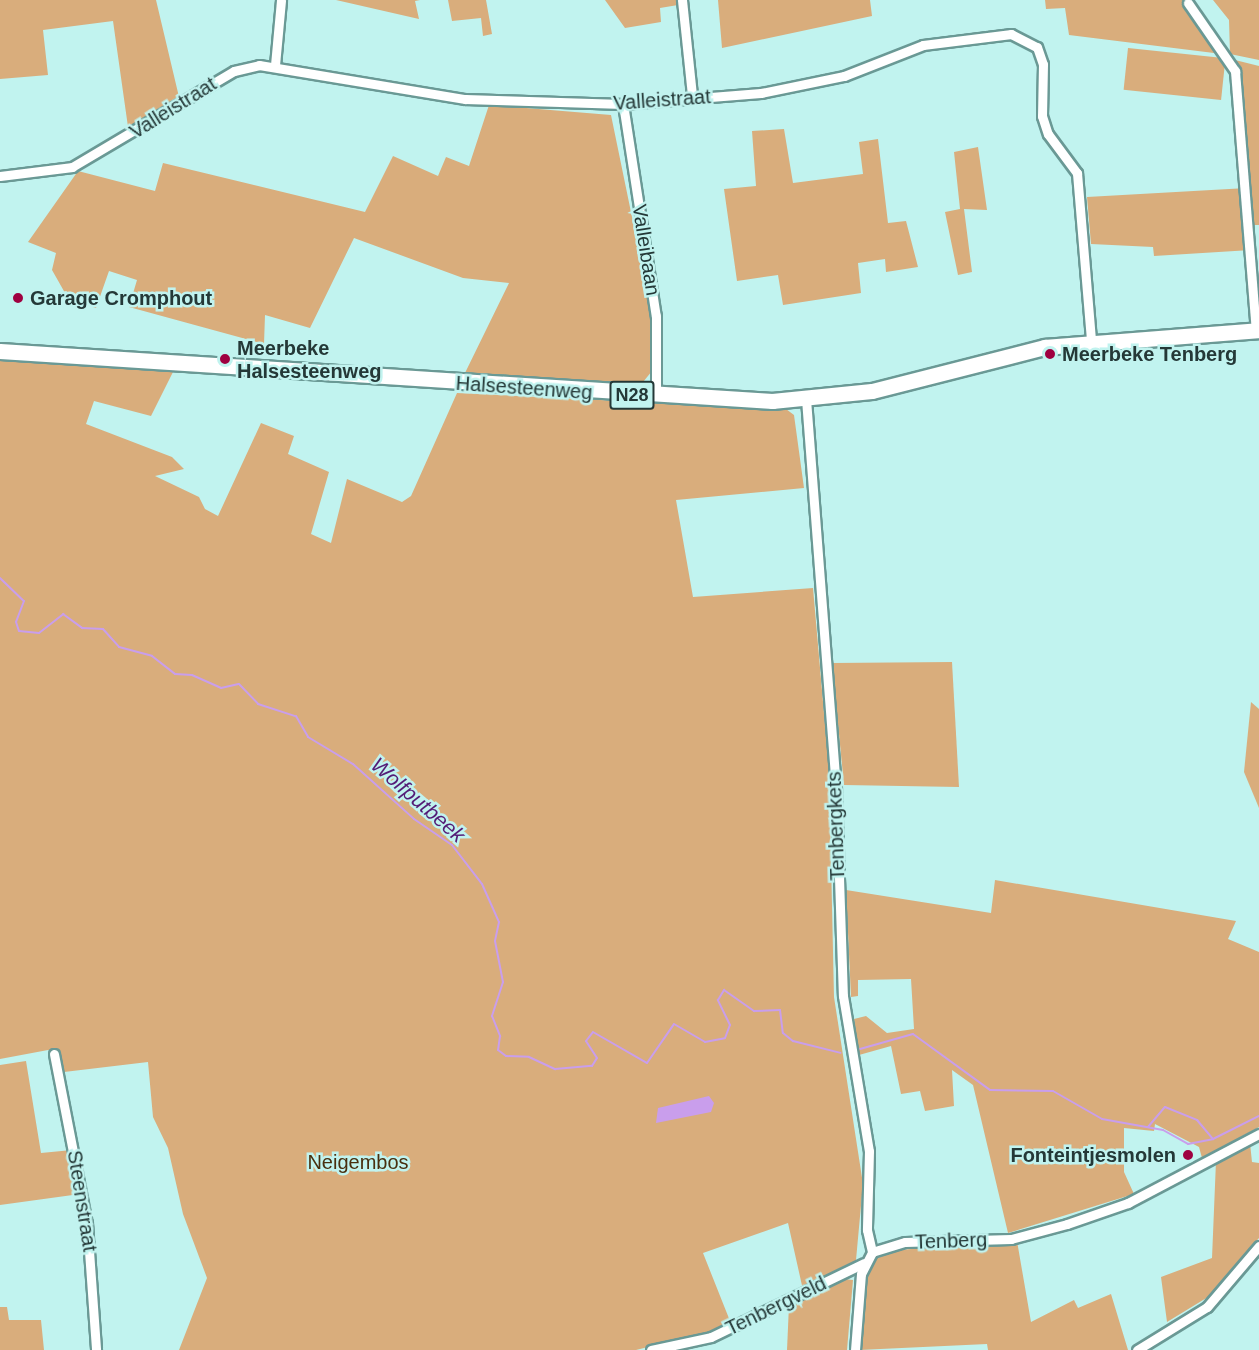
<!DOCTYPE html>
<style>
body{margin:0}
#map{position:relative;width:1259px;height:1350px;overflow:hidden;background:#c1f3ef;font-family:Arial,sans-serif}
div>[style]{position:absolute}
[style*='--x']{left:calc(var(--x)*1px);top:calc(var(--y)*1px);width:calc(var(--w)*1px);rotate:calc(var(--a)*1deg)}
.green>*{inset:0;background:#d9ad7c;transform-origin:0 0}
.water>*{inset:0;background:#c99eec}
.stream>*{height:2px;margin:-1px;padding:0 1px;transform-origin:1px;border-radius:1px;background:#c99eec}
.roads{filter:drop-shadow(2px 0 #6a9995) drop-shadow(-2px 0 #6a9995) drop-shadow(0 2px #6a9995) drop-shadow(0 -2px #6a9995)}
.minor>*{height:9px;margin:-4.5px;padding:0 4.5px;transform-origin:4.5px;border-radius:4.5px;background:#fff}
.primary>*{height:15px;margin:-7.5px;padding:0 7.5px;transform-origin:7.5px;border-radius:7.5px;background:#fff}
.dots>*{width:16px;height:16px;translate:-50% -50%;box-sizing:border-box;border:3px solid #c1f3ef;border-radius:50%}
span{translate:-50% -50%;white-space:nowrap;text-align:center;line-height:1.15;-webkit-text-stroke:5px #c1f3ef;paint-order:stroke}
.shield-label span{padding:2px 4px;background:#c1f3ef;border:2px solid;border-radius:4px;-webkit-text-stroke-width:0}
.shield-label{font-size:18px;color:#243837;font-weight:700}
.street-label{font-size:20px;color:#243837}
.poi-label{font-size:20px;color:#243837;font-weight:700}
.left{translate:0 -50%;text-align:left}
.right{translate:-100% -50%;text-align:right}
.park-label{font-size:20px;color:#492f0f}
.water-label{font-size:21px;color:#541c76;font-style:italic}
</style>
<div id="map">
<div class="green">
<i style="clip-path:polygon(0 0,156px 0,179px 97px,128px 127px,113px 21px,43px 30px,48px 75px,0 79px)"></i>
<i style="clip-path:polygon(336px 0,420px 0,415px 1px,419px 19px)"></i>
<i style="clip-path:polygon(448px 0,486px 0,492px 34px,483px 36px,481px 18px,452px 21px)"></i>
<i style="clip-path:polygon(605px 0,678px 0,678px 5px,660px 8px,661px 22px,625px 28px)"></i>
<i style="clip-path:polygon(718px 0,870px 0,872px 16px,722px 48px)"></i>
<i style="clip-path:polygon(1045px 0,1183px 0,1222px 54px,1069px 35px,1065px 8px,1046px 9px)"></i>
<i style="clip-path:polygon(1213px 0,1259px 0,1259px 60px,1230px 54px,1229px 20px)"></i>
<i style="left:1128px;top:48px;width:98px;height:42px;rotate:6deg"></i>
<i style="clip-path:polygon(1235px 60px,1259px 66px,1259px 225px,1253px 225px)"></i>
<i style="clip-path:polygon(489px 105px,611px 115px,653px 319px,652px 371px,639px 387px,464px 375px,509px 283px,463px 278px,354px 238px,310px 328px,265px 315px,264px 344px,129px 307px,137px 280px,109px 271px,96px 308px,69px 300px,52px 270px,56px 253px,28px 242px,78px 171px,155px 191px,163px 163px,365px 212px,393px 156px,438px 176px,446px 157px,469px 166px)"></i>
<i style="clip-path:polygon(784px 129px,793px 183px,863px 174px,859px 142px,878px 139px,888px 223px,906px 221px,918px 267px,886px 272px,885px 259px,858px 263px,861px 293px,783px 305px,778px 275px,737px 281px,724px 189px,756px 186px,752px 131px)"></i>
<i style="clip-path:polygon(978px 147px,987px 210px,964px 209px,972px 272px,958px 275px,945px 212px,960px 209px,954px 152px)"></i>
<i style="clip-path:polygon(1247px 188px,1251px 250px,1154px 256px,1153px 247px,1091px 244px,1087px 197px)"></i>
<i style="clip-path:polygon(0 360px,173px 372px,151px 416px,94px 401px,86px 424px,172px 457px,184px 469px,155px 476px,199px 497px,205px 509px,218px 516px,261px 423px,294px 436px,288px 454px,329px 472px,311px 534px,331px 543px,347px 479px,402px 502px,411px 496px,457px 393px,786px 409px,794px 415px,804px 488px,676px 500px,693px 597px,813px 588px,829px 770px,834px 997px,863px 1184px,856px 1260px,849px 1267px,803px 1290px,788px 1223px,703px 1253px,732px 1326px,636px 1350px,179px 1350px,207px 1278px,183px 1214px,168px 1148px,153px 1117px,148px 1062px,64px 1072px,57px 1052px,48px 1050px,0 1059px)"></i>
<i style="clip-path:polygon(952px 662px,959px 787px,844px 785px,832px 663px)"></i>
<i style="clip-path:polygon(1251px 702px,1259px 709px,1259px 808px,1244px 772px)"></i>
<i style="clip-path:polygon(995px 880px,1236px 921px,1228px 939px,1259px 952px,1259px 1127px,1202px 1158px,1199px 1147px,1155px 1124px,1154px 1131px,1124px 1128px,1124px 1172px,1134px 1194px,1008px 1233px,973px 1085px,952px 1070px,954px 1106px,925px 1111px,920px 1091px,901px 1094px,891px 1046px,859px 1055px,854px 1019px,866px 1016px,887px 1033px,914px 1029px,911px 979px,858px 980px,858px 996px,851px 997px,846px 890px,991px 913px)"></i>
<i style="clip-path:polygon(26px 1061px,41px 1153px,72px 1150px,80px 1194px,0 1205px,0 1065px)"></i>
<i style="clip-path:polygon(1250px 1143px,1252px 1162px,1259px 1163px,1259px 1238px,1208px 1297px,1167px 1322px,1161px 1277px,1212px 1258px,1216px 1161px)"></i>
<i style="clip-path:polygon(1017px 1241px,1031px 1322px,1074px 1300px,1078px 1308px,1111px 1294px,1128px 1350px,988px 1350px,987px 1344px,859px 1350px,866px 1278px,877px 1258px,898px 1250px)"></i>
<i style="clip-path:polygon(844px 1279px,853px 1280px,847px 1350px,787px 1350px,789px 1305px)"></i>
<i style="clip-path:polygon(0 1307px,7px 1307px,9px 1320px,41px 1320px,44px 1350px,0 1350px)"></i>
</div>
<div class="water">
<i style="clip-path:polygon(709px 1096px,714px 1103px,711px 1112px,656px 1123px,658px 1108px)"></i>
</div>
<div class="stream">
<i style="--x:0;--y:578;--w:33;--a:44"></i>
<i style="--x:24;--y:601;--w:22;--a:111"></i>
<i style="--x:16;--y:622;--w:9;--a:72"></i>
<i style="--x:19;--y:631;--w:20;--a:6"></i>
<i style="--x:39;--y:633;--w:31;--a:-38"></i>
<i style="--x:63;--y:614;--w:24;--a:36"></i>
<i style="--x:82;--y:628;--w:21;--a:3"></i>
<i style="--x:103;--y:629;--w:24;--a:48"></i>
<i style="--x:119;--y:647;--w:34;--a:15"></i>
<i style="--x:152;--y:656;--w:29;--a:38"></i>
<i style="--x:175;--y:674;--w:17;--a:3"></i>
<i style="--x:192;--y:675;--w:32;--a:24"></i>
<i style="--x:221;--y:688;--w:18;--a:-13"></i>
<i style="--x:239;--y:684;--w:28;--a:46"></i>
<i style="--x:258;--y:704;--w:40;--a:18"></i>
<i style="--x:296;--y:716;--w:24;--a:60"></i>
<i style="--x:308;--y:737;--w:52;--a:31"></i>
<i style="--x:353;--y:764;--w:82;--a:42"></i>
<i style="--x:414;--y:819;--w:46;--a:34.4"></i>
<i style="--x:452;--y:845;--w:49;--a:52.4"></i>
<i style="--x:482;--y:884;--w:42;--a:65.9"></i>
<i style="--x:499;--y:922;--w:19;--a:102"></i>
<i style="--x:495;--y:941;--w:42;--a:79"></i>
<i style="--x:503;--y:982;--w:36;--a:108"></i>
<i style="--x:492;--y:1016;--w:22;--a:68"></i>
<i style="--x:500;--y:1036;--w:14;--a:98"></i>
<i style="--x:498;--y:1050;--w:10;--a:37"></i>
<i style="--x:506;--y:1056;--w:23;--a:2"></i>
<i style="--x:529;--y:1057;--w:29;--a:25"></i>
<i style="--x:555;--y:1069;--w:37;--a:-5"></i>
<i style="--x:592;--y:1066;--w:9;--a:-58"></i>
<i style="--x:597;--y:1058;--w:20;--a:-123"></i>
<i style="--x:586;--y:1041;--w:11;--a:-52"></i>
<i style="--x:593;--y:1032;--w:62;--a:29.9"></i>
<i style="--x:647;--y:1063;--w:47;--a:-55.3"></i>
<i style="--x:674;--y:1024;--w:36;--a:30"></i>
<i style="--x:705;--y:1042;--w:20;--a:-11"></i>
<i style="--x:725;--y:1038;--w:14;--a:-69"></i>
<i style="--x:730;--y:1025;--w:28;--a:-116"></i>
<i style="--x:718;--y:1000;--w:12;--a:-59"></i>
<i style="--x:724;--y:990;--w:37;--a:35"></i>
<i style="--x:754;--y:1011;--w:26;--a:-2"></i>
<i style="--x:780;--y:1010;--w:23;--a:83"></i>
<i style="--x:783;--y:1033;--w:13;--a:39"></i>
<i style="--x:793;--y:1041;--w:49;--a:14"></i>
<i style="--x:860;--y:1049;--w:55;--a:-15.8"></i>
<i style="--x:913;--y:1034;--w:95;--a:36"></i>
<i style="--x:990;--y:1090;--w:63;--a:0.9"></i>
<i style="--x:1053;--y:1091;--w:56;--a:29.7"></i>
<i style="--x:1102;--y:1119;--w:62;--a:10.2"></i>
<i style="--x:1163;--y:1130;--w:29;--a:29"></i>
<i style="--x:1188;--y:1144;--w:25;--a:-11"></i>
<i style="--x:1213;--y:1139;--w:51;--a:-26.6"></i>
<i style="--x:1148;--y:1127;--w:26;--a:-50"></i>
<i style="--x:1165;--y:1107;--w:35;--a:22"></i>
<i style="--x:1197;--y:1120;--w:25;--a:50"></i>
</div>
<div class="roads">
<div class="minor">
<i style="--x:682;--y:0;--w:96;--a:84"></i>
<i style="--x:1188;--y:3;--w:83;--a:55.3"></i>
<i style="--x:1235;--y:71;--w:260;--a:85.4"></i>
<i style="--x:275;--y:65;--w:65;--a:-84.7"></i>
<i style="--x:623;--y:104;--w:215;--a:81.2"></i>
<i style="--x:656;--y:316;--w:80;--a:90"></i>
<i style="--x:0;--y:176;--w:73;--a:-7.1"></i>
<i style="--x:72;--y:167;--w:188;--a:-30.7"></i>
<i style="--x:234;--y:71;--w:26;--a:-13"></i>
<i style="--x:259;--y:65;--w:209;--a:9.4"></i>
<i style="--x:465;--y:99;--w:158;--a:1.8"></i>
<i style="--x:623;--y:104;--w:138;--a:-4.6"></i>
<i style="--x:761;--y:93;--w:85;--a:-11.6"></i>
<i style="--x:844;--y:76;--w:85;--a:-21.4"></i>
<i style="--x:923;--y:45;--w:89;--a:-7.1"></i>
<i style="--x:1011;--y:34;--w:29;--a:27"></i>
<i style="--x:1037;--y:47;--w:18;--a:71"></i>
<i style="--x:1043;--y:64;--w:52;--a:91.1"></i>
<i style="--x:1042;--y:116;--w:19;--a:72"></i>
<i style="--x:1048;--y:134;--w:49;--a:53.4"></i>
<i style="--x:1077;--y:173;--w:169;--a:85.2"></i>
<i style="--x:806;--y:399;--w:389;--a:85.6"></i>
<i style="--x:836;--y:787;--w:209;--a:88.1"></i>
<i style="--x:843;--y:996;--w:157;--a:80.5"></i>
<i style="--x:869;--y:1151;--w:79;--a:91.5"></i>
<i style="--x:867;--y:1230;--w:23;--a:77"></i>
<i style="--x:54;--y:1054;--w:172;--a:79"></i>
<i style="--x:87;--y:1223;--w:127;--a:85.9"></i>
<i style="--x:651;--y:1350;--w:61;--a:-12.2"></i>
<i style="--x:711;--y:1337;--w:170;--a:-25.8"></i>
<i style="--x:855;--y:1350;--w:76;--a:-85.5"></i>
<i style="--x:861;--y:1274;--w:25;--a:-63"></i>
<i style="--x:872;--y:1252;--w:34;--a:-17"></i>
<i style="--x:905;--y:1242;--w:106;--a:-1.6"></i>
<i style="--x:1011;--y:1239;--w:58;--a:-15"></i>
<i style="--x:1067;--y:1224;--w:65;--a:-19"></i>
<i style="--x:1128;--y:1203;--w:148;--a:-27.8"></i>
<i style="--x:1137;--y:1350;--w:82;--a:-31.6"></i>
<i style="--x:1207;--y:1307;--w:80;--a:-49.6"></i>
</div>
<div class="primary">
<i style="--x:0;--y:351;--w:774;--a:3.71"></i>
<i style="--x:772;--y:401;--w:100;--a:-5.7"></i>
<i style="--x:872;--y:391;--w:179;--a:-14.3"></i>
<i style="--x:1045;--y:347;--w:215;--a:-4.5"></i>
</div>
</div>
<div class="dots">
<i style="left:18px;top:298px;background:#9f0040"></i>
<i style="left:1050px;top:354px;background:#9f0040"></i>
<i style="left:225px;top:359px;background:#9f0040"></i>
<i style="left:1188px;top:1155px;background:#9f0040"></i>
</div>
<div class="shield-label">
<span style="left:632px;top:395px">N28</span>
</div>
<div class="street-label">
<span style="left:662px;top:100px;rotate:-4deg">Valleistraat</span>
<span style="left:173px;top:108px;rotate:-32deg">Valleistraat</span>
<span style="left:646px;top:250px;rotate:81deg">Valleibaan</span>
<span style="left:524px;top:388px;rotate:4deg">Halsesteenweg</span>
<span style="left:836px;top:826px;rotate:-92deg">Tenbergkets</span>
<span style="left:82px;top:1201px;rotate:81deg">Steenstraat</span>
<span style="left:951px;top:1241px;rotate:-2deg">Tenberg</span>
<span style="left:776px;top:1306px;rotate:-26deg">Tenbergveld</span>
</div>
<div class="poi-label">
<span class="left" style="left:30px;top:298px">Garage Cromphout</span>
<span class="left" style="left:237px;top:360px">Meerbeke<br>Halsesteenweg</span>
<span class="left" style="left:1062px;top:354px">Meerbeke Tenberg</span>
<span class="right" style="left:1176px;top:1155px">Fonteintjesmolen</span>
</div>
<div class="park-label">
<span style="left:358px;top:1162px">Neigembos</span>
</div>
<div class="water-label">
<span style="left:418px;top:800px;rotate:41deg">Wolfputbeek</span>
</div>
</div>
